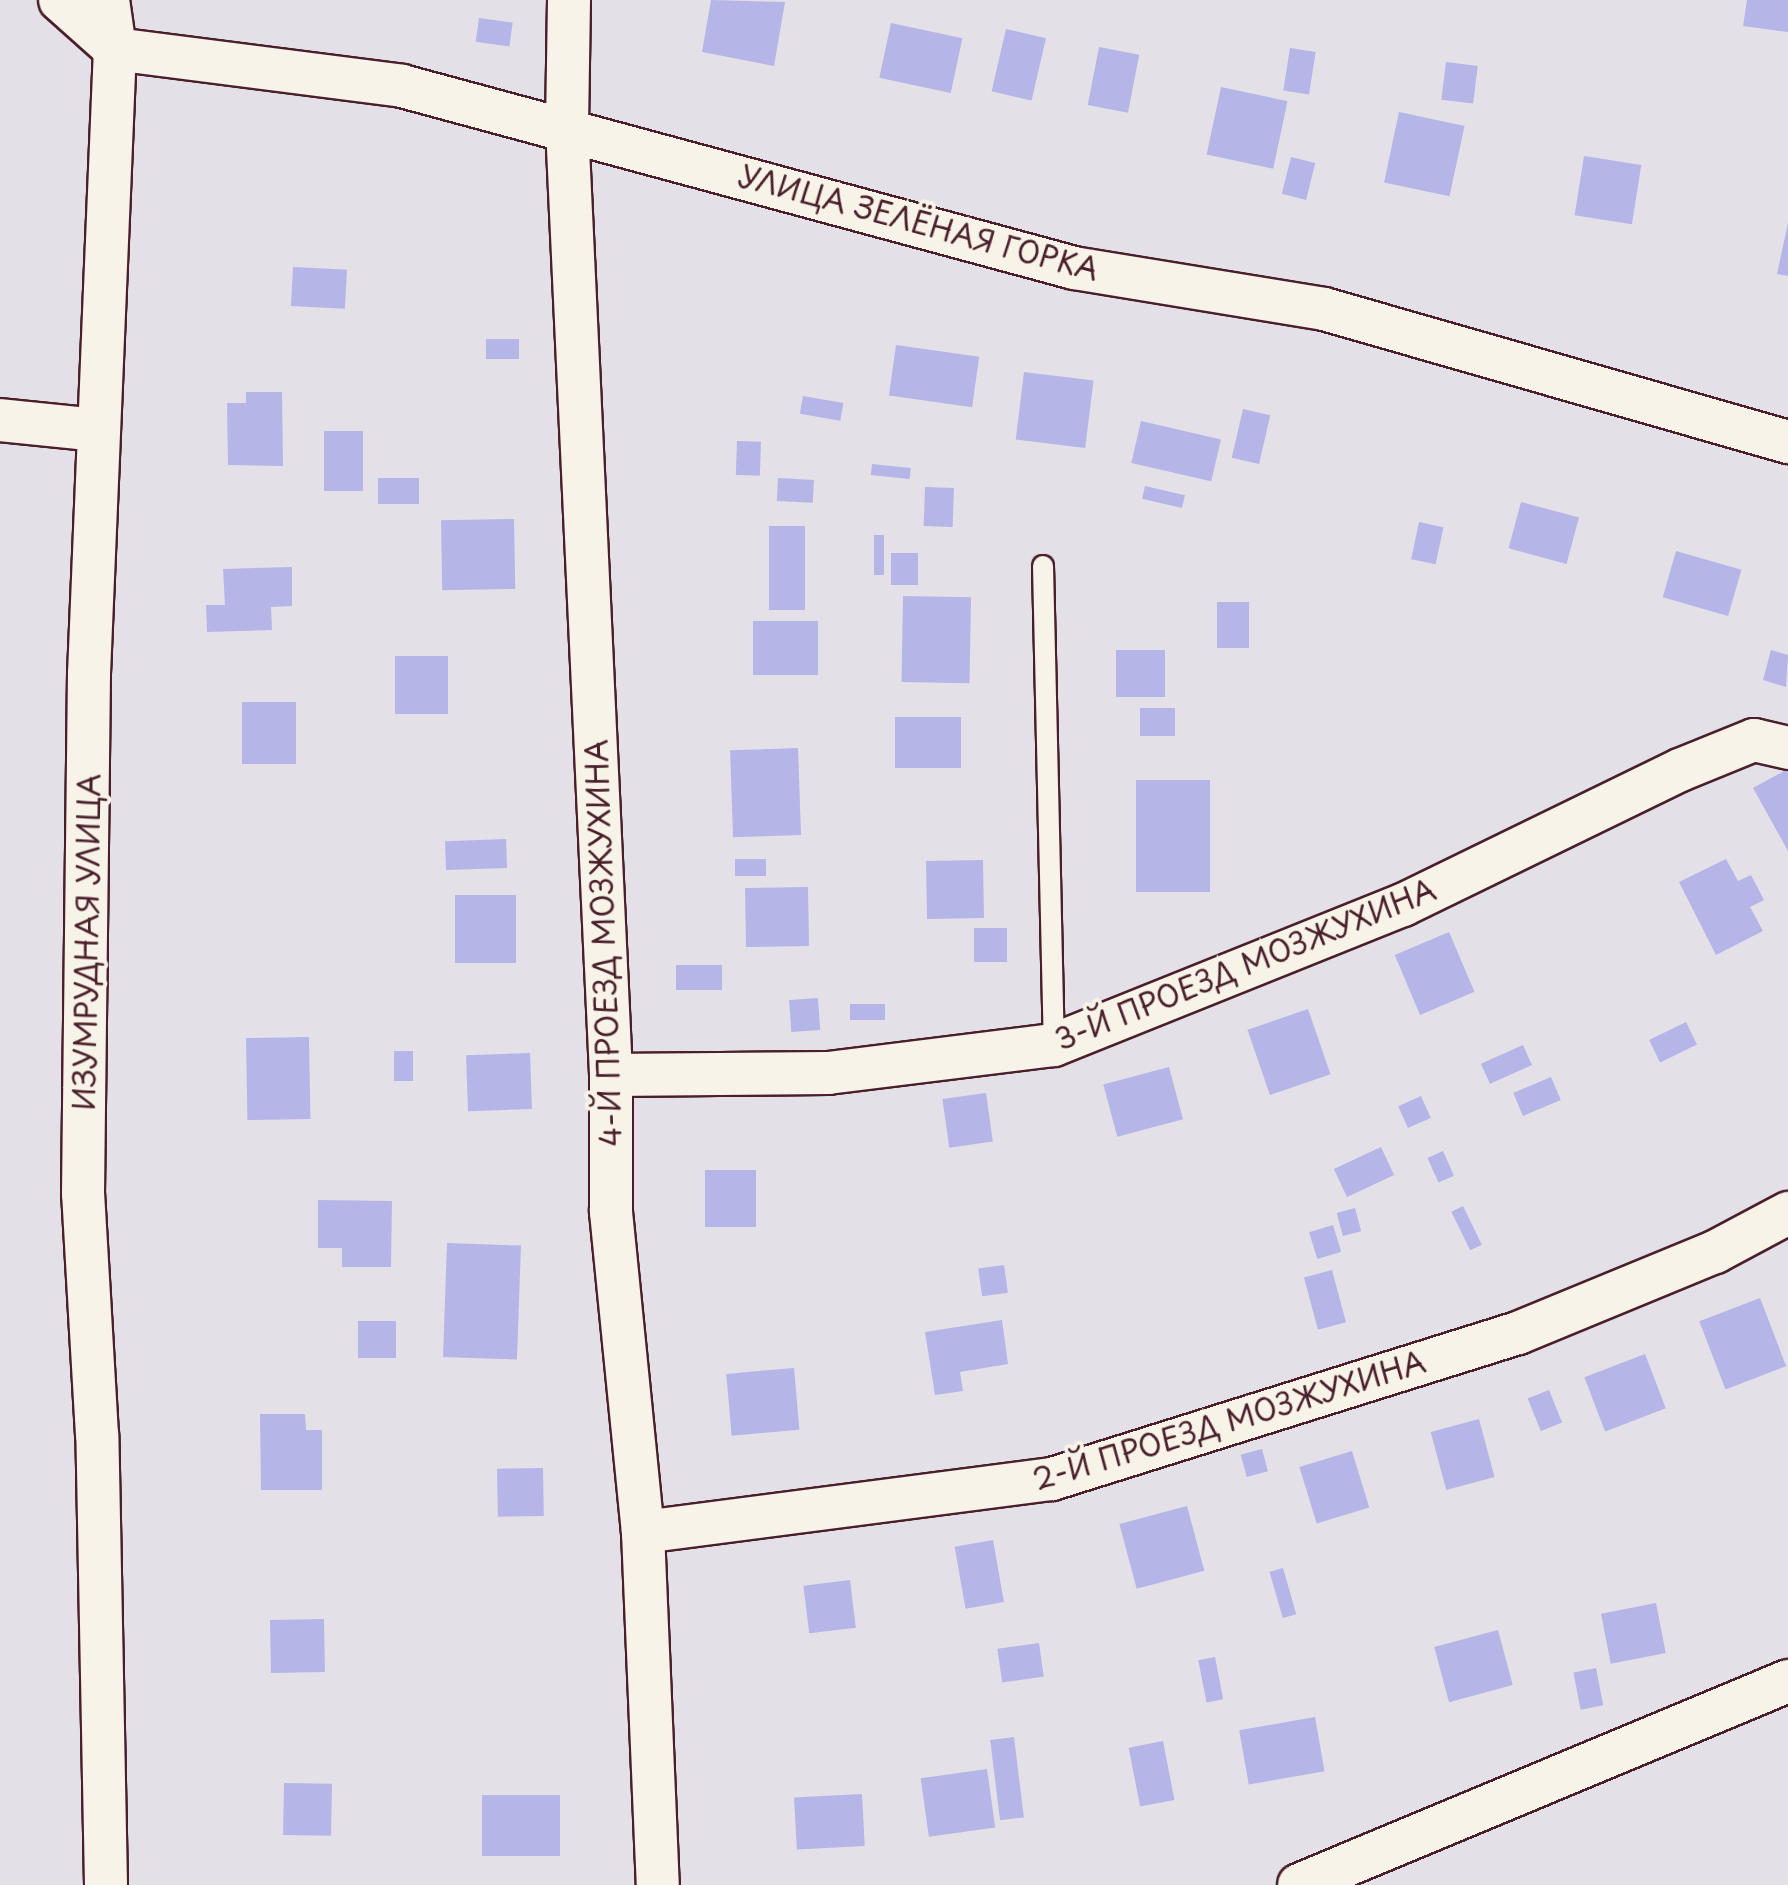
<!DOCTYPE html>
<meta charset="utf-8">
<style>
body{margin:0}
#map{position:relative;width:1788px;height:1885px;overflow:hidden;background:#e3e0e8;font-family:"Playpen Sans",sans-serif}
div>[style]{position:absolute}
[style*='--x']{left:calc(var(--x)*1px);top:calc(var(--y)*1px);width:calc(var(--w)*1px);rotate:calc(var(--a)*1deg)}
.building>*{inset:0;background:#b5b5e7;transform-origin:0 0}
.roads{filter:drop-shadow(2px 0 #4a1f2b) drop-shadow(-2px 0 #4a1f2b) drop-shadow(0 2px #4a1f2b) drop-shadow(0 -2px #4a1f2b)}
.lane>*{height:20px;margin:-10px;padding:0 10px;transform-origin:10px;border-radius:10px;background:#f7f3e8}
.street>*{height:42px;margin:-21px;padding:0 21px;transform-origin:21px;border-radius:21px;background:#f7f3e8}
span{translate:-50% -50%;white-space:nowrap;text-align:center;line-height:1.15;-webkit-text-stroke:8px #f7f3e8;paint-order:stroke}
.street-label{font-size:30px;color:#4a1f2b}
</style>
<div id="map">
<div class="building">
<i style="clip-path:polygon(711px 0,785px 2px,774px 66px,702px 52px)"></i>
<i style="clip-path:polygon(1747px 0,1788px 0,1788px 32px,1743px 26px)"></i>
<i style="left:479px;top:18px;width:34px;height:24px;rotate:8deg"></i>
<i style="left:891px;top:23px;width:73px;height:56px;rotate:12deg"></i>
<i style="left:1006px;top:29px;width:41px;height:64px;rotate:13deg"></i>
<i style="left:1099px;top:47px;width:41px;height:59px;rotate:11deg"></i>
<i style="left:1290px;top:48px;width:26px;height:43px;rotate:9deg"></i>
<i style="left:1446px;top:62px;width:32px;height:38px;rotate:7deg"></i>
<i style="left:1221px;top:87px;width:68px;height:69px;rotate:12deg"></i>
<i style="left:1399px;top:112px;width:67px;height:72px;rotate:12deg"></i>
<i style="left:1584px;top:156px;width:58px;height:60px;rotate:9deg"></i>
<i style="left:1291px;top:157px;width:25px;height:38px;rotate:14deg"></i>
<i style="clip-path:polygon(1788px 223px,1788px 276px,1777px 274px)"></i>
<i style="left:293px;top:267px;width:54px;height:39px;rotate:3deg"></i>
<i style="left:486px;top:339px;width:33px;height:20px"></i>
<i style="left:896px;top:345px;width:84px;height:51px;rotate:8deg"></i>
<i style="left:1024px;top:372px;width:70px;height:68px;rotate:7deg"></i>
<i style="clip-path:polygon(246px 392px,282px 392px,283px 466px,228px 465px,227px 403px,246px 403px)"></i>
<i style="left:803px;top:396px;width:41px;height:18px;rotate:10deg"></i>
<i style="left:1243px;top:409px;width:28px;height:50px;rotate:13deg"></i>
<i style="left:1141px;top:421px;width:82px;height:43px;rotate:13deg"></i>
<i style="left:324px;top:431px;width:39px;height:60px"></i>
<i style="left:737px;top:441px;width:24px;height:34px;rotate:2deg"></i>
<i style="left:872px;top:464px;width:39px;height:11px;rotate:6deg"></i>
<i style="left:378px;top:478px;width:41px;height:26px"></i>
<i style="left:778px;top:478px;width:36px;height:23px;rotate:3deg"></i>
<i style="left:1145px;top:486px;width:41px;height:13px;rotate:13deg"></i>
<i style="left:925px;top:487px;width:29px;height:39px;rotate:2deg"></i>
<i style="left:1521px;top:502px;width:60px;height:48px;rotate:15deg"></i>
<i style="left:514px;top:519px;width:70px;height:73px;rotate:89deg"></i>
<i style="left:1419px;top:522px;width:25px;height:38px;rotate:12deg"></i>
<i style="left:769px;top:526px;width:36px;height:84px"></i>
<i style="left:874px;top:535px;width:10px;height:40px"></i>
<i style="left:1676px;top:551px;width:68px;height:48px;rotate:16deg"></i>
<i style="left:891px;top:553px;width:27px;height:32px"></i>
<i style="clip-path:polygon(292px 567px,292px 606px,271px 607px,272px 630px,207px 632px,206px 605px,225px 605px,223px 569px)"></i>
<i style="left:903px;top:596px;width:68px;height:86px;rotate:1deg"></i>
<i style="left:1217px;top:602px;width:32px;height:46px"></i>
<i style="left:753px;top:621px;width:65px;height:54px"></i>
<i style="left:1116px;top:650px;width:49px;height:47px"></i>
<i style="clip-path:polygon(1771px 650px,1788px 655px,1786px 687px,1763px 680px)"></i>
<i style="left:448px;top:656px;width:58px;height:53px;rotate:90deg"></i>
<i style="left:242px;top:702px;width:54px;height:62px"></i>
<i style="left:1140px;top:708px;width:35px;height:28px"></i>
<i style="left:961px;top:717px;width:51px;height:66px;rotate:90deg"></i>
<i style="left:798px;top:748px;width:87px;height:68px;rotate:88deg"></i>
<i style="clip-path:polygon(1788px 769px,1788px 851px,1753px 788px)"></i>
<i style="left:1136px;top:780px;width:74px;height:112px"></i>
<i style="left:506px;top:839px;width:29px;height:61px;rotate:88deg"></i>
<i style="left:766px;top:859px;width:17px;height:31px;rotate:90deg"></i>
<i style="clip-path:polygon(1726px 859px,1738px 881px,1751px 875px,1764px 900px,1750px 907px,1763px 931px,1716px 955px,1679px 882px)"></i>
<i style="left:983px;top:860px;width:58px;height:57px;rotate:89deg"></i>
<i style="left:808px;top:887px;width:59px;height:63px;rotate:89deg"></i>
<i style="left:455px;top:895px;width:61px;height:68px"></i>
<i style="left:1007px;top:928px;width:34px;height:33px;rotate:90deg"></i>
<i style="left:1449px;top:932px;width:65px;height:59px;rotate:67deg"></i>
<i style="left:722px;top:965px;width:25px;height:46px;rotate:90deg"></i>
<i style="left:818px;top:998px;width:32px;height:29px;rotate:86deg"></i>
<i style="left:885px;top:1004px;width:16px;height:35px;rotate:90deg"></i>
<i style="left:1308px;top:1009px;width:69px;height:64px;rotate:71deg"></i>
<i style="left:1686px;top:1022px;width:25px;height:41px;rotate:64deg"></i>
<i style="left:309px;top:1037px;width:82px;height:63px;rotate:89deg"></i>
<i style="left:1523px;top:1045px;width:22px;height:46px;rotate:66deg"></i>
<i style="left:394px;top:1051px;width:19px;height:30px"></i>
<i style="left:530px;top:1053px;width:56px;height:64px;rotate:88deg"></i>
<i style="left:1169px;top:1067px;width:54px;height:68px;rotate:75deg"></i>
<i style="left:1551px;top:1077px;width:25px;height:41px;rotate:67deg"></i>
<i style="left:986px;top:1093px;width:49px;height:44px;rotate:82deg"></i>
<i style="left:1421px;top:1096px;width:24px;height:25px;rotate:66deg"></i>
<i style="left:1381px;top:1147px;width:31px;height:52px;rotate:65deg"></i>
<i style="left:1443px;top:1151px;width:27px;height:17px;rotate:66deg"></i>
<i style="left:756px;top:1170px;width:57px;height:51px;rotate:90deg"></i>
<i style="clip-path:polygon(318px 1200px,392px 1201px,391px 1267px,342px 1267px,342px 1248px,318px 1248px)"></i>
<i style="left:1463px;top:1206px;width:43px;height:13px;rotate:64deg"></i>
<i style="left:1355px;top:1208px;width:24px;height:19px;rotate:75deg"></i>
<i style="left:1333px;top:1225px;width:28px;height:25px;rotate:73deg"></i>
<i style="left:447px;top:1243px;width:74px;height:114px;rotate:2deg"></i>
<i style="left:1004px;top:1265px;width:28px;height:26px;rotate:82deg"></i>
<i style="left:1332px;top:1270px;width:54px;height:29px;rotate:75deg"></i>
<i style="left:1760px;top:1298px;width:73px;height:65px;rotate:69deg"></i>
<i style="clip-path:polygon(1002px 1320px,1008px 1364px,960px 1372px,963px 1391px,935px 1395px,925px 1332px)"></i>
<i style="left:396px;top:1321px;width:37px;height:38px;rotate:90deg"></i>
<i style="left:1645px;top:1354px;width:58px;height:65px;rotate:69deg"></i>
<i style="left:794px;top:1368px;width:62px;height:68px;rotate:85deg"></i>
<i style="left:1549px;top:1390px;width:35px;height:23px;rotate:68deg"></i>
<i style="clip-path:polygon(260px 1414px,305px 1414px,306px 1430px,322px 1430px,322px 1490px,261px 1490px)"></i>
<i style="left:1479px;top:1419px;width:60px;height:50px;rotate:75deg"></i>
<i style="left:1262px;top:1449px;width:23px;height:22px;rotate:75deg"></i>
<i style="left:1352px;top:1451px;width:59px;height:55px;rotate:73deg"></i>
<i style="left:543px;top:1468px;width:48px;height:46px;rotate:89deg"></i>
<i style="left:1187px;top:1506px;width:67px;height:70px;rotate:75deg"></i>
<i style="left:993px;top:1540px;width:63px;height:39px;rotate:80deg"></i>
<i style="left:1283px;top:1568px;width:48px;height:14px;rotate:74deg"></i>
<i style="left:850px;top:1580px;width:48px;height:47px;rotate:83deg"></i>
<i style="left:1656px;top:1603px;width:51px;height:56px;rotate:79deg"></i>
<i style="left:324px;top:1619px;width:53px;height:54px;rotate:89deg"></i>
<i style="left:1498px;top:1630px;width:57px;height:66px;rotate:75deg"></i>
<i style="left:1039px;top:1643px;width:34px;height:42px;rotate:82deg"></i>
<i style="left:1215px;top:1657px;width:43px;height:17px;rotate:79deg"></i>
<i style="left:1596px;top:1668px;width:38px;height:23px;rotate:79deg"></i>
<i style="left:1315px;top:1717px;width:55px;height:77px;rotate:80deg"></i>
<i style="left:1014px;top:1737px;width:81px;height:24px;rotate:83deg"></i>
<i style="left:1163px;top:1741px;width:60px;height:35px;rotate:79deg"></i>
<i style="left:987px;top:1769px;width:59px;height:67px;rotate:82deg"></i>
<i style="left:284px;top:1783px;width:48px;height:52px;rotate:1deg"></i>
<i style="left:862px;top:1794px;width:52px;height:68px;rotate:87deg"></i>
<i style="left:482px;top:1795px;width:78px;height:61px"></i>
</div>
<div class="roads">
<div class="lane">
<i style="--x:1043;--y:566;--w:479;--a:88.7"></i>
</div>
<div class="street">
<i style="--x:60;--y:0;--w:74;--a:41.7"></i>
<i style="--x:115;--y:49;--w:289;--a:7.3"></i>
<i style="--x:402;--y:86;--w:696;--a:15.15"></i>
<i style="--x:1074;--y:268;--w:253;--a:9.3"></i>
<i style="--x:1324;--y:309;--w:483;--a:16"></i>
<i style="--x:569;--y:0;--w:127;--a:90.9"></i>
<i style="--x:567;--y:127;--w:949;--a:87.34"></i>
<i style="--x:611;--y:1075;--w:137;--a:90"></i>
<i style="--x:611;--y:1212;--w:322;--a:84.3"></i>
<i style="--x:643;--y:1532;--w:353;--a:87.6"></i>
<i style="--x:0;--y:420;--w:98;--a:5.9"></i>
<i style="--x:611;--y:1075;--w:217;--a:-0.5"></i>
<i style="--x:828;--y:1073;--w:228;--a:-7.1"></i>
<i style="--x:1054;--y:1045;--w:376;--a:-21.9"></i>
<i style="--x:1403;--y:905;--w:308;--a:-26"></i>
<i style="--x:1680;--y:770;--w:80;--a:-22.1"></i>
<i style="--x:1754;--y:740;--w:35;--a:13"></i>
<i style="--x:643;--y:1532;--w:412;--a:-7.4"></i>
<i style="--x:1052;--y:1479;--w:488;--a:-17.4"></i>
<i style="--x:1518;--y:1333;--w:213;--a:-22.4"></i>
<i style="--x:1715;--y:1252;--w:83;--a:-28.1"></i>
<i style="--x:106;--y:1885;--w:450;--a:-91.1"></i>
<i style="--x:97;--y:1435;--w:241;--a:-93.3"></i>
<i style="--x:83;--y:1194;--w:520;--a:-89.34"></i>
<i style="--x:89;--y:674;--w:626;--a:-87.62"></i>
<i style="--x:115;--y:49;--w:49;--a:-98.1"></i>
<i style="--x:1299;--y:1885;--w:530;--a:-22.64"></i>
</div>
</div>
<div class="street-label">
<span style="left:919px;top:222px;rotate:15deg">УЛИЦА ЗЕЛЁНАЯ ГОРКА</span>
<span style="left:86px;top:942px;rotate:-89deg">ИЗУМРУДНАЯ УЛИЦА</span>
<span style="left:603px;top:943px;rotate:-92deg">4-Й ПРОЕЗД МОЗЖУХИНА</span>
<span style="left:1245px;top:964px;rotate:-22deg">3-Й ПРОЕЗД МОЗЖУХИНА</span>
<span style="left:1229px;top:1420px;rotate:-17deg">2-Й ПРОЕЗД МОЗЖУХИНА</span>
</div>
</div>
